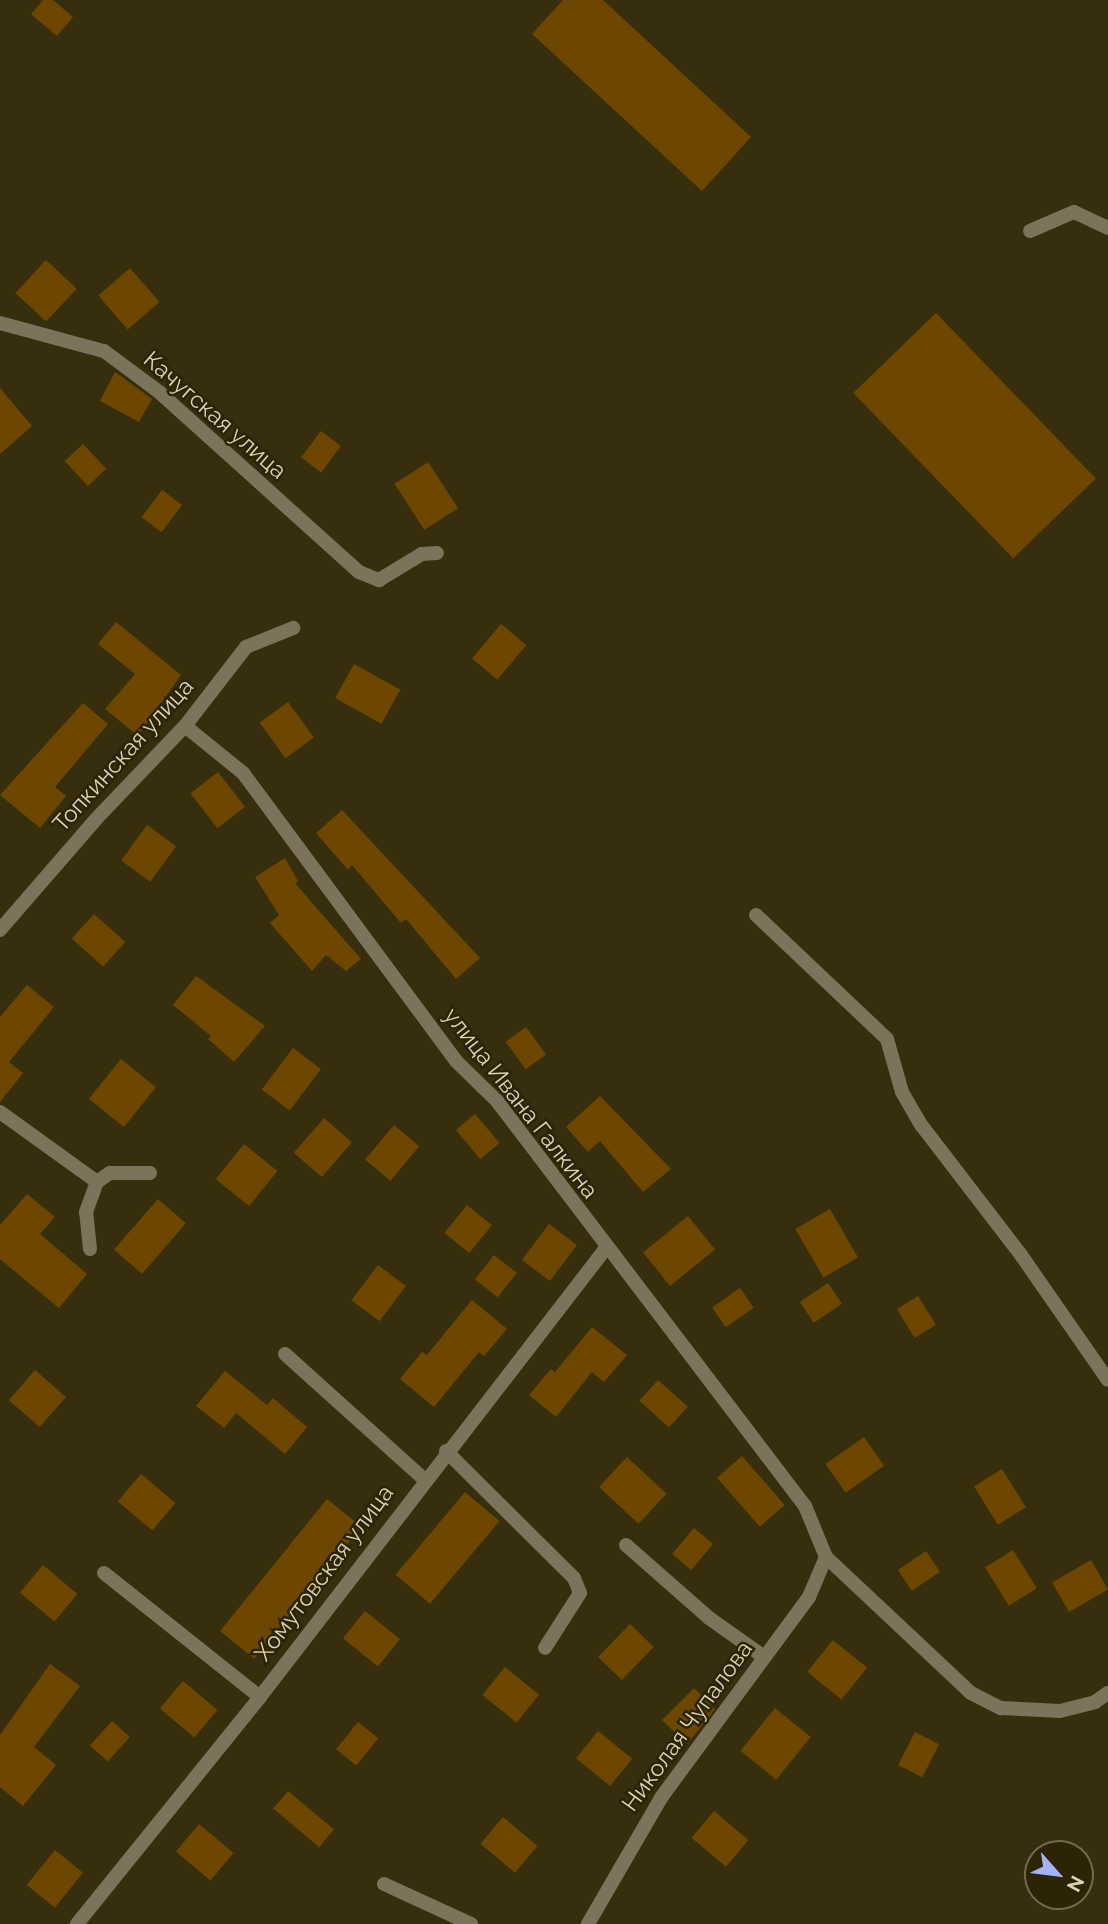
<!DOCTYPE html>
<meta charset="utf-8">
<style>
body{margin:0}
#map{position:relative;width:1108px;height:1924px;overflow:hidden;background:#372e0d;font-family:Raleway,sans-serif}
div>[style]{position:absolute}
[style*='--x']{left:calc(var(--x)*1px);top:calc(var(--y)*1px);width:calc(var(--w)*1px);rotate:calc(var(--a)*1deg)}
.building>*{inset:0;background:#6d4700;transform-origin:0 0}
.service>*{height:14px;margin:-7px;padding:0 7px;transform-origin:7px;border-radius:7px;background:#7b745b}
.minor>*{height:14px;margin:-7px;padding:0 7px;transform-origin:7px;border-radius:7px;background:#7b745b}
span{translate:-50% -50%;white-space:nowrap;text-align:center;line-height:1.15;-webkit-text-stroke:5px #2d2403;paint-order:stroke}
.street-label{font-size:23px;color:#ddd4b6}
.north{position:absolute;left:1024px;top:1840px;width:70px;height:70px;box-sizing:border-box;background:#2d2403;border:2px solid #736a4b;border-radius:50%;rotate:118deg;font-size:19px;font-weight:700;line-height:28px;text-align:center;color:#ddd4b6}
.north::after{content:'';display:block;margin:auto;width:24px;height:32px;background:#a2b2fd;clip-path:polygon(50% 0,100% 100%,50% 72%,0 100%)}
</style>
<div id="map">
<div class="building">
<i style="clip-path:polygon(43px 0,53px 0,73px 17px,57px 36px,31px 14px)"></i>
<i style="clip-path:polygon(563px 0,603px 0,751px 137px,702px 191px,532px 34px)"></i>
<i style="left:46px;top:260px;width:42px;height:45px;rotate:43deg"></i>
<i style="left:130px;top:268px;width:45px;height:42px;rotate:49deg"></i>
<i style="left:936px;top:313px;width:230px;height:115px;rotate:46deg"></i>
<i style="clip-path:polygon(115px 372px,152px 399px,139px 422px,100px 401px)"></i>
<i style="clip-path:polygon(0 388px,32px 426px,0 454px)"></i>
<i style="left:321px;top:431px;width:25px;height:33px;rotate:37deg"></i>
<i style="left:83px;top:444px;width:34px;height:25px;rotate:47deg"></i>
<i style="left:428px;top:462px;width:55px;height:40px;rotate:57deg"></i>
<i style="left:162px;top:490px;width:25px;height:34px;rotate:37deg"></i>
<i style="clip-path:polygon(116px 622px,181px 675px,138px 736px,105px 709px,135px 674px,98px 644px)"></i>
<i style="left:501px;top:624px;width:33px;height:45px;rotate:40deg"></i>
<i style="left:354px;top:664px;width:53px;height:39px;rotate:29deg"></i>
<i style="left:288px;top:702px;width:44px;height:35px;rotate:54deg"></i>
<i style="clip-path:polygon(83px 703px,108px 724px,55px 787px,66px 796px,40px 828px,0 795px)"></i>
<i style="left:218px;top:772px;width:44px;height:35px;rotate:52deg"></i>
<i style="clip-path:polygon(342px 810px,480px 958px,456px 979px,406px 919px,401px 923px,352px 865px,348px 870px,316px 833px)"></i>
<i style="left:147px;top:825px;width:36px;height:44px;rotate:36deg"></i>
<i style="clip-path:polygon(285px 858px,298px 881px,295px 883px,361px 959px,346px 971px,326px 955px,312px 971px,270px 923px,279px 915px,255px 877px)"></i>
<i style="left:94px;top:914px;width:42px;height:33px;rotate:42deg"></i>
<i style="clip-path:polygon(196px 976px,265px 1026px,234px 1062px,208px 1039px,211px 1036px,173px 1005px)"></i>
<i style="clip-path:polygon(27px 985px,54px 1007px,9px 1062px,23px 1073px,0 1102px,0 1017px)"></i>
<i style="left:526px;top:1027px;width:34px;height:25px;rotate:54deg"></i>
<i style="left:293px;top:1048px;width:35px;height:52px;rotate:37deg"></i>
<i style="left:121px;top:1059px;width:45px;height:51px;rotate:39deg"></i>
<i style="clip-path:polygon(600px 1096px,671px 1169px,643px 1192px,600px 1141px,588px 1152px,566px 1127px)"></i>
<i style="left:475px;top:1114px;width:38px;height:25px;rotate:50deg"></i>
<i style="left:324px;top:1118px;width:37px;height:46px;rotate:41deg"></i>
<i style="left:394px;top:1125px;width:33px;height:45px;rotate:40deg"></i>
<i style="left:244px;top:1144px;width:43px;height:45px;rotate:39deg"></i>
<i style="clip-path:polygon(27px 1194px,55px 1217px,40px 1234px,87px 1274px,59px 1308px,0 1259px,0 1225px)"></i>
<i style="left:158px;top:1199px;width:37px;height:67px;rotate:41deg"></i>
<i style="left:467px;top:1205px;width:32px;height:36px;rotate:39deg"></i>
<i style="left:830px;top:1209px;width:56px;height:40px;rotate:60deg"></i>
<i style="left:688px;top:1216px;width:43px;height:58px;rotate:51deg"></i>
<i style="left:549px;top:1224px;width:35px;height:45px;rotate:37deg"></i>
<i style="left:494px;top:1255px;width:29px;height:31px;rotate:38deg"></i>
<i style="left:378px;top:1265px;width:35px;height:44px;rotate:37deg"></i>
<i style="left:828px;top:1283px;width:25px;height:34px;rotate:56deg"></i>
<i style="left:740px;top:1288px;width:24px;height:34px;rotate:55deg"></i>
<i style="left:918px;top:1296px;width:34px;height:25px;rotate:58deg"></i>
<i style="clip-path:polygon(472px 1300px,507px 1329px,484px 1356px,479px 1352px,434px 1407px,400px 1379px,422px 1352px,427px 1355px)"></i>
<i style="clip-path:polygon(592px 1327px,627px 1355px,604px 1382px,592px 1372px,556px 1417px,529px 1395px,551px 1369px,555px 1372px)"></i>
<i style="left:35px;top:1370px;width:41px;height:40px;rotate:41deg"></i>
<i style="clip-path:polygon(225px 1371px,267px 1405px,273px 1398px,307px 1427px,285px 1454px,236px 1413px,224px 1428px,196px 1406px)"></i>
<i style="left:658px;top:1380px;width:40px;height:28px;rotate:42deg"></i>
<i style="left:864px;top:1437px;width:35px;height:47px;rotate:55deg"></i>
<i style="left:742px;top:1456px;width:65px;height:33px;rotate:49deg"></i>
<i style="left:627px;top:1457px;width:54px;height:41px;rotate:43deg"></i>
<i style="left:1002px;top:1469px;width:45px;height:33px;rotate:58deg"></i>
<i style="left:141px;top:1474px;width:45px;height:36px;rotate:40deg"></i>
<i style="left:465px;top:1492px;width:45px;height:108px;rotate:40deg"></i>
<i style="left:327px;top:1499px;width:44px;height:170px;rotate:39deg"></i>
<i style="left:694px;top:1528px;width:25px;height:34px;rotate:40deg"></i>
<i style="left:1013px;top:1550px;width:45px;height:33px;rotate:58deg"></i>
<i style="left:926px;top:1551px;width:25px;height:34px;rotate:56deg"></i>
<i style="left:1091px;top:1560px;width:34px;height:45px;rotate:60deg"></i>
<i style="left:43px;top:1565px;width:45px;height:36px;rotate:40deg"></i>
<i style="left:365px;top:1611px;width:45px;height:35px;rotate:39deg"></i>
<i style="left:630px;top:1624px;width:33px;height:46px;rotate:44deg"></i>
<i style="left:833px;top:1640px;width:44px;height:41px;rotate:39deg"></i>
<i style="clip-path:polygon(50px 1664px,80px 1686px,34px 1747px,56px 1765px,23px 1806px,0 1787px,0 1735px)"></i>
<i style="left:505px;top:1667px;width:44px;height:36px;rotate:39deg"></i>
<i style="left:183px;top:1681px;width:45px;height:36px;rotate:40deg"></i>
<i style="clip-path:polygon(694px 1688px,715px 1709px,687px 1744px,662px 1720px)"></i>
<i style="left:775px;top:1708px;width:46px;height:55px;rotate:39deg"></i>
<i style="left:112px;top:1721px;width:24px;height:33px;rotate:42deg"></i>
<i style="left:358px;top:1722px;width:26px;height:35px;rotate:39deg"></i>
<i style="left:598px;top:1731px;width:44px;height:35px;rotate:39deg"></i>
<i style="left:915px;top:1732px;width:27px;height:37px;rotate:27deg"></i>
<i style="left:288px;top:1791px;width:60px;height:23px;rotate:40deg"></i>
<i style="left:714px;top:1811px;width:45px;height:35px;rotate:40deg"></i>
<i style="left:503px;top:1817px;width:45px;height:35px;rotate:40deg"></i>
<i style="left:199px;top:1824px;width:45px;height:36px;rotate:40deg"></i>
<i style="left:55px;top:1850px;width:36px;height:45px;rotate:39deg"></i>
</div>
<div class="service">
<i style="--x:1030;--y:231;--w:48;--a:-23.4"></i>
<i style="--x:1074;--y:212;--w:38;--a:25"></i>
<i style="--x:379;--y:580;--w:50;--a:-31.2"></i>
<i style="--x:422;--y:554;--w:15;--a:-4"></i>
<i style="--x:756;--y:915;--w:180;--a:43.4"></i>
<i style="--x:887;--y:1039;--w:55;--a:74.2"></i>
<i style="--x:902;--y:1092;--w:39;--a:60"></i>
<i style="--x:922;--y:1126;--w:163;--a:52.5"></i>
<i style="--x:1021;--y:1255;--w:152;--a:55.2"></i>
<i style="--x:0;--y:1112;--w:120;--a:35.8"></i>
<i style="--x:90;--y:1249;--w:37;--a:-96"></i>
<i style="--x:86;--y:1212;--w:32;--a:-70"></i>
<i style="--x:97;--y:1182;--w:16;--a:-35"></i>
<i style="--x:110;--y:1173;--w:40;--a:0"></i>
<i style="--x:285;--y:1354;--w:187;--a:42"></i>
<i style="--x:446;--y:1451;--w:180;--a:44.8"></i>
<i style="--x:574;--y:1578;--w:16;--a:68"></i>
<i style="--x:580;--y:1593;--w:65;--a:122.5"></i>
<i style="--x:626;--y:1545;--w:111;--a:41.3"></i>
<i style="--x:709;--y:1618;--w:67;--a:35.3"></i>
<i style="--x:826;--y:1557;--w:199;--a:43.2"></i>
<i style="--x:971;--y:1693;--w:34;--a:27"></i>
<i style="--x:1001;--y:1708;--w:59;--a:2.9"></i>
<i style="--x:1060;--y:1711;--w:36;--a:-14"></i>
<i style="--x:1095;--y:1702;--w:16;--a:-35"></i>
<i style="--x:104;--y:1573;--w:199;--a:38.5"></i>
<i style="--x:384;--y:1884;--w:96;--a:24.7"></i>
</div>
<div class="minor">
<i style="--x:0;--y:323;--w:108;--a:15.1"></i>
<i style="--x:104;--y:351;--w:69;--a:36.7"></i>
<i style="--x:159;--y:392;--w:269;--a:42"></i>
<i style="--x:359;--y:572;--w:22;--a:22"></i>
<i style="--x:185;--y:726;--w:75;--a:39"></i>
<i style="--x:243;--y:773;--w:358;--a:53.5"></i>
<i style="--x:456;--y:1061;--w:57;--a:44.3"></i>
<i style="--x:497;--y:1101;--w:509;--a:52.75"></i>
<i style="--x:805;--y:1506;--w:55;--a:67.6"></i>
<i style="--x:826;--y:1557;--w:43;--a:113"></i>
<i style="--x:809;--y:1597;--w:250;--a:126.4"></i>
<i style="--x:661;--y:1798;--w:146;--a:120.1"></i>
<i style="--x:0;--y:930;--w:148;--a:-49.1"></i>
<i style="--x:97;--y:818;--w:127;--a:-46.3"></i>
<i style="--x:185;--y:726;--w:100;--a:-52.3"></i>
<i style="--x:246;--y:647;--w:51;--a:-22"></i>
<i style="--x:77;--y:1924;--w:292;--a:-51.1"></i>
<i style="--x:260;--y:1697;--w:567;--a:-52.38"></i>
</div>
<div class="street-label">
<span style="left:215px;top:415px;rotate:41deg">Качугская улица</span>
<span style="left:123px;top:755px;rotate:-48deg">Топкинская улица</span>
<span style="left:521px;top:1103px;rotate:52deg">улица Ивана Галкина</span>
<span style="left:324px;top:1573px;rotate:-53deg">Хомутовская улица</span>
<span style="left:687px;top:1726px;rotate:-54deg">Николая Чупалова</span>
</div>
<div class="north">N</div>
</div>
